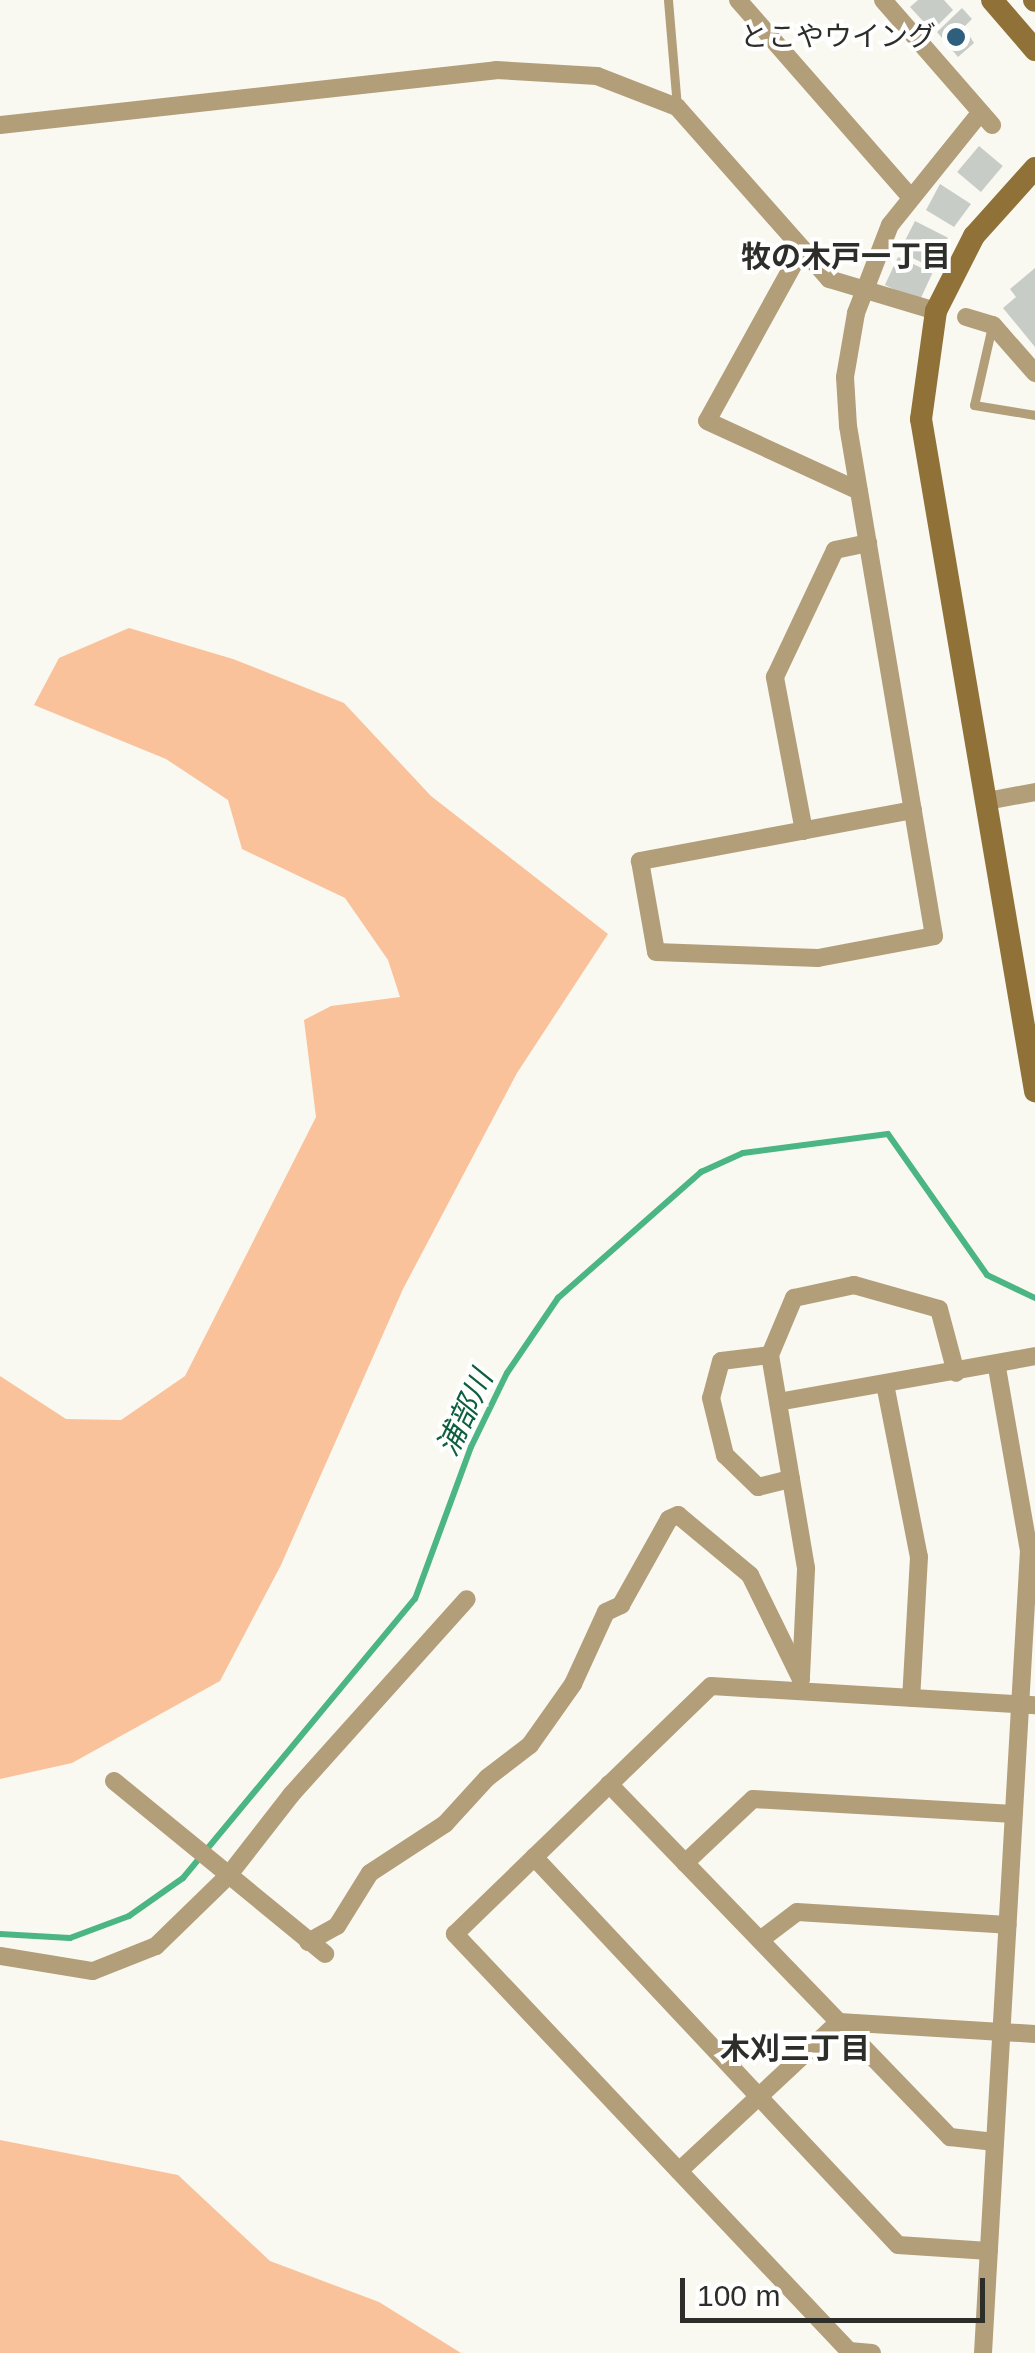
<!DOCTYPE html>
<meta charset="utf-8">
<style>
body{margin:0}
#map{position:relative;width:1035px;height:2353px;overflow:hidden;background:#f9f9f2;font-family:Helvetica,"Noto Sans JP",sans-serif}
div>[style]{position:absolute}
[style*='--x']{left:calc(var(--x)*1px);top:calc(var(--y)*1px);width:calc(var(--w)*1px);rotate:calc(var(--a)*1deg)}
.green>*{inset:0;background:#fac29b}
.stream>*{height:6px;margin:-3px;padding:0 3px;transform-origin:3px;border-radius:3px;background:#4bb583}
.building>*{inset:0;background:#c8ccc6;transform-origin:0 0}
.lane>*{height:9px;margin:-4.5px;padding:0 4.5px;transform-origin:4.5px;border-radius:4.5px;background:#b39e7a}
.street>*{height:18px;margin:-9px;padding:0 9px;transform-origin:9px;border-radius:9px;background:#b39e7a}
.secondary>*{height:22px;margin:-11px;padding:0 11px;transform-origin:11px;border-radius:11px;background:#907239}
.dots>*{width:28px;height:28px;translate:-50% -50%;box-sizing:border-box;border:5px solid #fff;border-radius:50%}
span{translate:-50% -50%;white-space:nowrap;text-align:center;line-height:1.15;-webkit-text-stroke:8px #fff;paint-order:stroke}
.poi-label{font-size:28px;color:#2d2d2a}
.right{translate:-100% -50%;text-align:right}
.neighbourhood-label{font-size:30px;color:#2d2d2a;font-weight:700}
.water-label{font-size:30px;color:#0d5f3e;font-style:italic}
.scale{position:absolute;left:680px;top:2278px;width:305px;height:45px;box-sizing:border-box;border:5px solid #2d2d2a;border-top:0;padding-left:12px;font-size:30px;line-height:35px;white-space:nowrap;color:#2d2d2a;-webkit-text-stroke:8px #fff;paint-order:stroke}
</style>
<div id="map">
<div class="green">
<i style="clip-path:polygon(129px 628px,233px 659px,344px 703px,431px 796px,608px 934px,517px 1073px,403px 1289px,281px 1565px,220px 1681px,72px 1763px,0 1779px,0 1376px,66px 1419px,121px 1420px,185px 1376px,316px 1117px,304px 1020px,331px 1006px,400px 997px,388px 960px,345px 898px,242px 849px,228px 800px,166px 759px,34px 705px,59px 658px)"></i>
<i style="clip-path:polygon(0 2140px,178px 2175px,270px 2261px,379px 2302px,461px 2353px,0 2353px)"></i>
</div>
<div class="stream">
<i style="--x:0;--y:1934;--w:70;--a:3.3"></i>
<i style="--x:70;--y:1938;--w:63;--a:-20.4"></i>
<i style="--x:129;--y:1916;--w:66;--a:-35.1"></i>
<i style="--x:183;--y:1878;--w:363;--a:-50.3"></i>
<i style="--x:415;--y:1599;--w:162;--a:-69.8"></i>
<i style="--x:471;--y:1447;--w:82;--a:-64.1"></i>
<i style="--x:507;--y:1373;--w:91;--a:-55.8"></i>
<i style="--x:558;--y:1298;--w:191;--a:-41.4"></i>
<i style="--x:701;--y:1172;--w:46;--a:-24.3"></i>
<i style="--x:743;--y:1153;--w:146;--a:-7.5"></i>
<i style="--x:888;--y:1134;--w:172;--a:54.9"></i>
<i style="--x:987;--y:1275;--w:53;--a:25.6"></i>
</div>
<div class="building">
<i style="clip-path:polygon(918px 0,944px 0,953px 10px,932px 31px,910px 7px)"></i>
<i style="clip-path:polygon(962px 8px,972px 19px,964px 27px,974px 43px,958px 57px,937px 32px)"></i>
<i style="left:979px;top:146px;width:31px;height:34px;rotate:40deg"></i>
<i style="clip-path:polygon(940px 184px,971px 204px,954px 227px,926px 210px)"></i>
<i style="left:915px;top:221px;width:37px;height:34px;rotate:27deg"></i>
<i style="left:898px;top:257px;width:38px;height:31px;rotate:25deg"></i>
<i style="clip-path:polygon(1035px 268px,1035px 347px,1003px 308px,1016px 297px,1010px 289px)"></i>
</div>
<div class="lane">
<i style="--x:668;--y:0;--w:107;--a:85.2"></i>
<i style="--x:992;--y:326;--w:81;--a:102.8"></i>
<i style="--x:974;--y:405;--w:62;--a:9.3"></i>
</div>
<div class="street">
<i style="--x:738;--y:0;--w:259;--a:48.8"></i>
<i style="--x:883;--y:0;--w:166;--a:48.9"></i>
<i style="--x:0;--y:125;--w:499;--a:-6.3"></i>
<i style="--x:496;--y:70;--w:101;--a:3.4"></i>
<i style="--x:597;--y:76;--w:86;--a:21.2"></i>
<i style="--x:677;--y:107;--w:230;--a:48.5"></i>
<i style="--x:829;--y:279;--w:112;--a:16.7"></i>
<i style="--x:802;--y:249;--w:196;--a:118.9"></i>
<i style="--x:707;--y:421;--w:167;--a:24.7"></i>
<i style="--x:966;--y:317;--w:28;--a:17"></i>
<i style="--x:993;--y:325;--w:64;--a:48.8"></i>
<i style="--x:987;--y:801;--w:49;--a:-10.6"></i>
<i style="--x:913;--y:810;--w:278;--a:169.4"></i>
<i style="--x:640;--y:861;--w:92;--a:80"></i>
<i style="--x:656;--y:952;--w:162;--a:2.1"></i>
<i style="--x:818;--y:958;--w:118;--a:-10.7"></i>
<i style="--x:934;--y:936;--w:517;--a:-99.57"></i>
<i style="--x:848;--y:426;--w:49;--a:-93.5"></i>
<i style="--x:845;--y:377;--w:65;--a:-80.2"></i>
<i style="--x:856;--y:313;--w:94;--a:-68.9"></i>
<i style="--x:890;--y:225;--w:144;--a:-51.2"></i>
<i style="--x:804;--y:831;--w:157;--a:-100.7"></i>
<i style="--x:775;--y:677;--w:140;--a:-64.7"></i>
<i style="--x:835;--y:550;--w:34;--a:-12"></i>
<i style="--x:770;--y:1355;--w:49;--a:173"></i>
<i style="--x:721;--y:1361;--w:38;--a:105"></i>
<i style="--x:711;--y:1398;--w:59;--a:76.2"></i>
<i style="--x:725;--y:1455;--w:46;--a:44.1"></i>
<i style="--x:758;--y:1487;--w:34;--a:-14"></i>
<i style="--x:885;--y:1384;--w:176;--a:78.9"></i>
<i style="--x:919;--y:1557;--w:141;--a:93.2"></i>
<i style="--x:778;--y:1402;--w:261;--a:-10.1"></i>
<i style="--x:801;--y:1676;--w:108;--a:-87.3"></i>
<i style="--x:806;--y:1568;--w:216;--a:-99.6"></i>
<i style="--x:770;--y:1355;--w:62;--a:-67.2"></i>
<i style="--x:794;--y:1298;--w:61;--a:-12.2"></i>
<i style="--x:854;--y:1285;--w:88;--a:15.8"></i>
<i style="--x:939;--y:1309;--w:66;--a:75.1"></i>
<i style="--x:114;--y:1781;--w:273;--a:39.3"></i>
<i style="--x:609;--y:1784;--w:491;--a:46"></i>
<i style="--x:950;--y:2137;--w:45;--a:6.3"></i>
<i style="--x:534;--y:1857;--w:532;--a:46.83"></i>
<i style="--x:898;--y:2245;--w:91;--a:3.8"></i>
<i style="--x:685;--y:1863;--w:93;--a:-43.3"></i>
<i style="--x:753;--y:1799;--w:261;--a:3.3"></i>
<i style="--x:760;--y:1940;--w:46;--a:-37.1"></i>
<i style="--x:797;--y:1912;--w:211;--a:3.5"></i>
<i style="--x:308;--y:1942;--w:33;--a:-29"></i>
<i style="--x:337;--y:1926;--w:62;--a:-58.1"></i>
<i style="--x:370;--y:1873;--w:90;--a:-33.2"></i>
<i style="--x:445;--y:1824;--w:62;--a:-47.6"></i>
<i style="--x:487;--y:1778;--w:54;--a:-37.5"></i>
<i style="--x:530;--y:1745;--w:75;--a:-54.8"></i>
<i style="--x:573;--y:1684;--w:79;--a:-65.4"></i>
<i style="--x:606;--y:1612;--w:17;--a:-25"></i>
<i style="--x:621;--y:1605;--w:98;--a:-60.8"></i>
<i style="--x:669;--y:1519;--w:10;--a:-24"></i>
<i style="--x:678;--y:1515;--w:94;--a:39.8"></i>
<i style="--x:750;--y:1575;--w:116;--a:63.9"></i>
<i style="--x:0;--y:1956;--w:94;--a:9.2"></i>
<i style="--x:93;--y:1971;--w:68;--a:-21.6"></i>
<i style="--x:156;--y:1946;--w:100;--a:-44.2"></i>
<i style="--x:228;--y:1876;--w:103;--a:-52.1"></i>
<i style="--x:291;--y:1795;--w:263;--a:-48.1"></i>
<i style="--x:679;--y:2171;--w:219;--a:-43"></i>
<i style="--x:839;--y:2022;--w:196;--a:3.5"></i>
<i style="--x:872;--y:2353;--w:23;--a:-175"></i>
<i style="--x:849;--y:2351;--w:574;--a:-133.38"></i>
<i style="--x:455;--y:1934;--w:356;--a:-44.1"></i>
<i style="--x:711;--y:1686;--w:325;--a:3.4"></i>
<i style="--x:983;--y:2353;--w:803;--a:-86.72"></i>
<i style="--x:1029;--y:1551;--w:187;--a:-99.9"></i>
</div>
<div class="secondary">
<i style="--x:992;--y:0;--w:66;--a:49.3"></i>
<i style="--x:1034;--y:0;--w:1;--a:45"></i>
<i style="--x:1035;--y:168;--w:91;--a:131.9"></i>
<i style="--x:974;--y:236;--w:84;--a:116.9"></i>
<i style="--x:936;--y:311;--w:109;--a:97.9"></i>
<i style="--x:921;--y:419;--w:682;--a:80.37"></i>
</div>
<div class="dots">
<i style="left:956px;top:37px;background:#2e5f7d"></i>
</div>
<div class="poi-label">
<span class="right" style="left:936px;top:37px">とこやウイング</span>
</div>
<div class="neighbourhood-label">
<span style="left:846px;top:257px">牧の木戸一丁目</span>
<span style="left:795px;top:2049px">木刈三丁目</span>
</div>
<div class="water-label">
<span style="left:465px;top:1413px;rotate:-65deg">浦部川</span>
</div>
<div class="scale">100 m</div>
</div>
